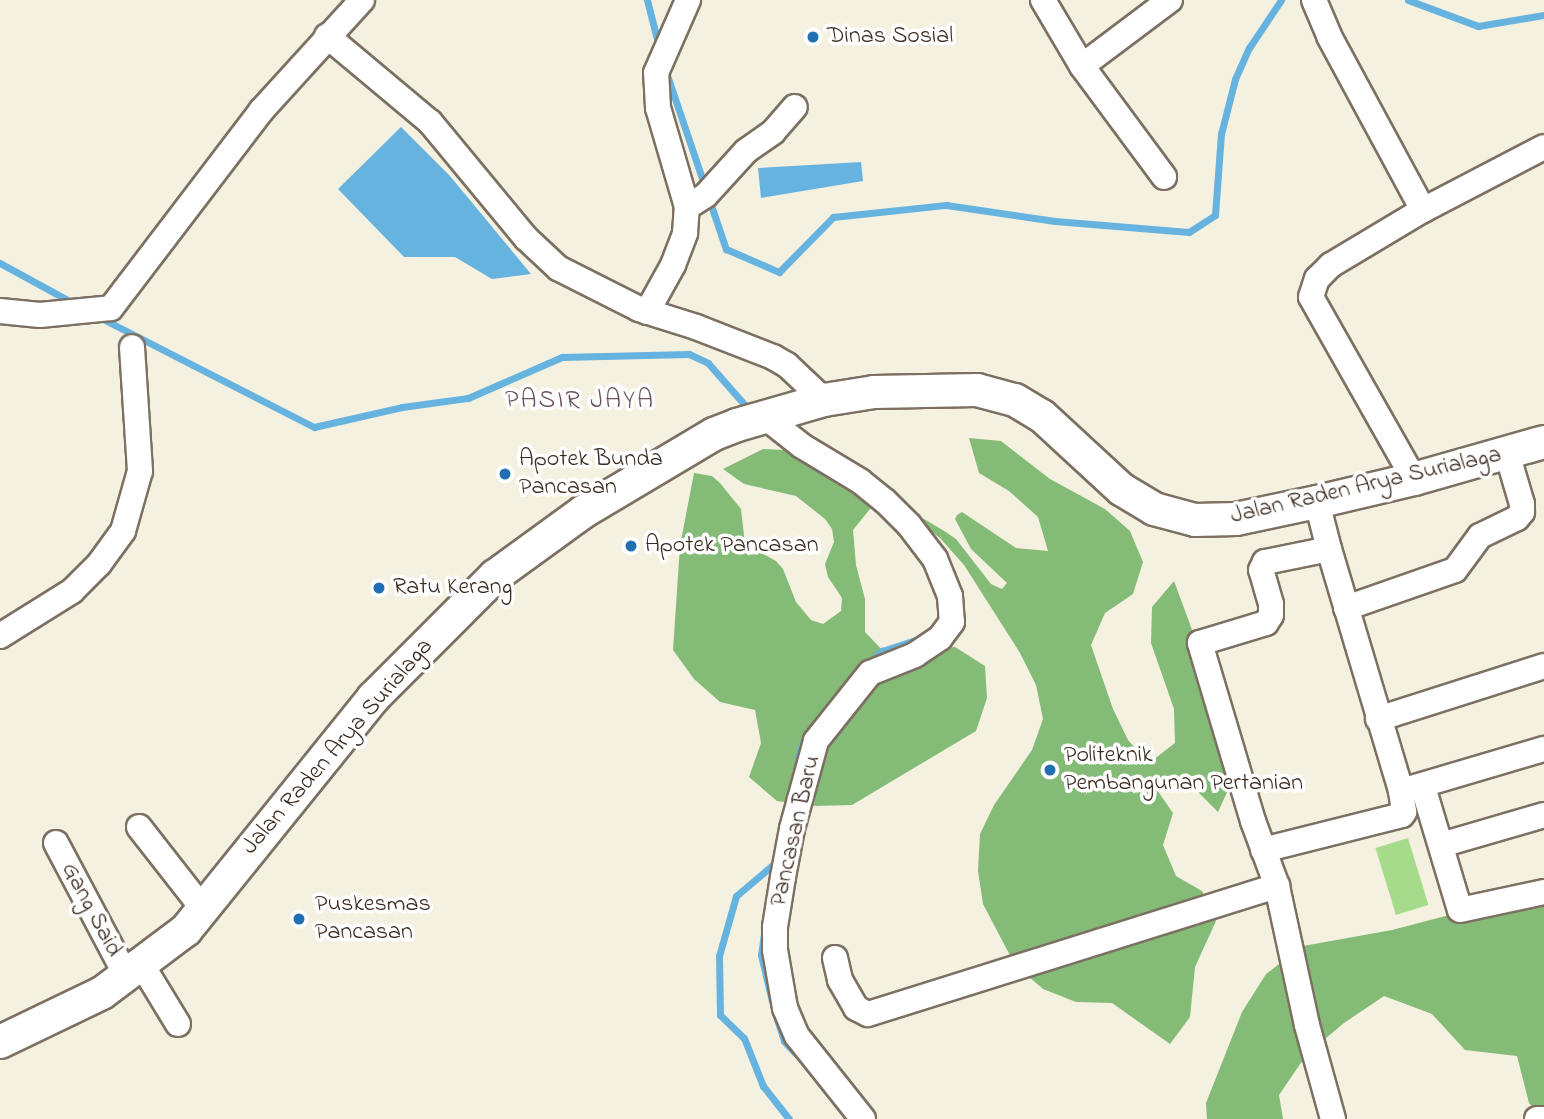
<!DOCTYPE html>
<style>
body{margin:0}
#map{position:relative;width:1544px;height:1119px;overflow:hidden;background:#f5f1e1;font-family:"Indie Flower",sans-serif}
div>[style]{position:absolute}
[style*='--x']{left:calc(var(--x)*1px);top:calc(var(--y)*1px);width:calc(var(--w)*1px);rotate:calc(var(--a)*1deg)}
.green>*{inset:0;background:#a6db8b;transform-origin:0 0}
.forest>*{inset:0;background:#84bb77}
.water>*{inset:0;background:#67b3e0}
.stream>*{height:7px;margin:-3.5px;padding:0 3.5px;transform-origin:3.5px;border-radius:3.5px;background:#67b3e0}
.roads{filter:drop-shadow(2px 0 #7c7062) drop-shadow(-2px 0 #7c7062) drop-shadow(0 2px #7c7062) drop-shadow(0 -2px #7c7062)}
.minor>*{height:24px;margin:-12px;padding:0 12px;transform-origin:12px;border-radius:12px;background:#fff}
.major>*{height:32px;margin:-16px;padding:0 16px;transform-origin:16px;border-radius:16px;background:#fff}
.dots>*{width:19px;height:19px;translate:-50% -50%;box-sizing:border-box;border:4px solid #fff;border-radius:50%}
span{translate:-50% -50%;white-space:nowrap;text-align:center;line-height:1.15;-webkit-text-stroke:7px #fff;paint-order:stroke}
.poi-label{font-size:24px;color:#3b2a1e}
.left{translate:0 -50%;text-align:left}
.street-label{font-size:24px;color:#3b2a1e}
.neighbourhood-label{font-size:26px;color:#6c505d;letter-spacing:2px}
</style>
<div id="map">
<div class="green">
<i style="left:1408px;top:838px;width:70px;height:34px;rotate:73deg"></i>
</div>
<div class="forest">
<i style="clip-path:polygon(969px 438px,1001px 441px,1050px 479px,1105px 509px,1130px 531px,1143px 562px,1133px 594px,1105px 613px,1091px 645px,1113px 709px,1128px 740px,1149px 763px,1175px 743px,1174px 709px,1151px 643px,1152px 607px,1174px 581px,1198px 646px,1233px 779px,1218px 812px,1191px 785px,1155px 787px,1173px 813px,1163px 845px,1176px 876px,1202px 891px,1216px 921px,1195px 967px,1190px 1017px,1170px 1044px,1112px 1003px,1076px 1002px,1043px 989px,1015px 965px,983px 904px,978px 871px,980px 834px,994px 805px,1032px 750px,1043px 719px,1036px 685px,1020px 653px,964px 565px,940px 538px,911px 516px,874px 504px,853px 530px,856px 565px,865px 599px,865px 632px,887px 655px,955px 647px,985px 666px,987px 698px,976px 731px,852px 805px,816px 806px,777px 801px,749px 777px,761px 743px,755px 710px,720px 702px,694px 679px,673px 650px,680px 546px,694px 473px,712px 476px,720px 483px,741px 509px,745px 544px,776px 561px,783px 569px,796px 602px,811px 620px,823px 624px,841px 611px,842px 598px,828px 577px,825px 564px,834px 542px,832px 529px,825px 519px,796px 496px,744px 484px,723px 469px,763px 449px,785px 450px,907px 509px,946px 532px,956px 539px,991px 584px,1002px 589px,1007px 583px,971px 549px,955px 519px,957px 515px,962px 512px,1016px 548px,1048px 551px,1038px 517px,1009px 491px,979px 473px)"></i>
<i style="clip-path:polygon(1544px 900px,1544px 1119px,1529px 1103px,1517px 1056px,1465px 1050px,1432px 1014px,1384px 996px,1344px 1023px,1307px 1054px,1279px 1095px,1283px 1119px,1207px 1119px,1206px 1103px,1242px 1012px,1266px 974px,1303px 946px,1392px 930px,1480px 907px)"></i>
</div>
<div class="water">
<i style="clip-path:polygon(401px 127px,450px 176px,531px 274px,492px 279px,455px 257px,404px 257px,338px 189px)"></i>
<i style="clip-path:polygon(861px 162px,863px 181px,761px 198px,758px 168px)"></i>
</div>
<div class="stream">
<i style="--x:647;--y:0;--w:49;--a:75.7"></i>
<i style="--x:1408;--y:0;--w:75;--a:20.4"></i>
<i style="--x:1478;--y:26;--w:67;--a:-9.5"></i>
<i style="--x:667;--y:75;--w:184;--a:71.3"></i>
<i style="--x:726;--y:249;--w:58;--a:23.5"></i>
<i style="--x:779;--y:272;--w:77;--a:-45.5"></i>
<i style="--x:833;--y:217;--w:114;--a:-6.1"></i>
<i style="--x:946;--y:205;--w:110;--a:8.4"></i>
<i style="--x:1055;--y:221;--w:134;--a:4.7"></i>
<i style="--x:1189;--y:232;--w:31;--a:-33"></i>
<i style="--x:1215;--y:215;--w:81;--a:-85.8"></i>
<i style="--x:1221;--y:134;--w:57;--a:-75.7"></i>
<i style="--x:1235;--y:79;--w:34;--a:-66"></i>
<i style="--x:1249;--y:48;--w:58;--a:-56.3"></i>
<i style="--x:0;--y:263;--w:83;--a:28.7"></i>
<i style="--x:99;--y:317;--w:242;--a:27.1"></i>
<i style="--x:314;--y:427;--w:90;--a:-12.8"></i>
<i style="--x:402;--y:407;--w:67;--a:-7.8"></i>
<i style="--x:468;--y:398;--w:103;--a:-23.6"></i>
<i style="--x:562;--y:357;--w:127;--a:-1.4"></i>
<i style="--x:689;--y:354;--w:21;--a:25"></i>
<i style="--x:708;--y:363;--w:64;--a:48.8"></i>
<i style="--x:869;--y:663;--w:18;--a:-43"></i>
<i style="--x:882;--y:651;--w:40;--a:-18"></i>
<i style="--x:824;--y:712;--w:33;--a:-51"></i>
<i style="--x:797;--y:764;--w:21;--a:-76"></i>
<i style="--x:802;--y:744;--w:9;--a:-58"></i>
<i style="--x:775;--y:863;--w:51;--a:139.8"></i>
<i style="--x:736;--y:896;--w:62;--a:105.8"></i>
<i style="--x:719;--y:956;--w:59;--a:89"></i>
<i style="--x:720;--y:1015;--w:33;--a:44"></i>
<i style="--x:744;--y:1038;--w:52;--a:68.4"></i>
<i style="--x:763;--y:1086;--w:42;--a:51.8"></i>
<i style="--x:764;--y:934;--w:21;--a:98"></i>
<i style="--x:761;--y:955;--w:47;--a:76.6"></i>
<i style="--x:776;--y:1016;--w:26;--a:72"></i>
<i style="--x:784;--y:1041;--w:18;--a:47"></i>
</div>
<div class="roads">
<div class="minor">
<i style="--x:1043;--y:0;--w:77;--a:59.4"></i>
<i style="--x:1082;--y:66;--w:110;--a:-36.9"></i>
<i style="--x:1314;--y:0;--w:39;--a:67"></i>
<i style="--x:1329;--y:36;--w:198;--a:61.6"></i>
<i style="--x:327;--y:36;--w:134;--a:39.9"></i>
<i style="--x:430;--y:122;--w:151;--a:50.4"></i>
<i style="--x:526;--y:238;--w:44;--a:43.2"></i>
<i style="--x:558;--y:268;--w:91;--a:26.8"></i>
<i style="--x:639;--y:309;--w:60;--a:17.5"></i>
<i style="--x:696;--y:327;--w:83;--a:21.3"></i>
<i style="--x:773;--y:357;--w:16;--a:30"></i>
<i style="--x:787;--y:365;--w:51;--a:43.4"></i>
<i style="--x:1082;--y:66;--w:138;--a:53.5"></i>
<i style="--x:687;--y:207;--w:22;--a:-32"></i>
<i style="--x:706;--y:195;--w:59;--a:-47.7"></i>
<i style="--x:746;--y:151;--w:33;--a:-35"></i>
<i style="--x:773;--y:132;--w:33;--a:-49"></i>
<i style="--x:0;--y:311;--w:40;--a:5.7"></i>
<i style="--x:40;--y:315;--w:71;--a:-5.6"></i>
<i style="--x:111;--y:308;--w:248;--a:-52.7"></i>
<i style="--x:261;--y:111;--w:150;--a:-47.7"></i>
<i style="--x:647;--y:312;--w:54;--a:-61"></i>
<i style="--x:673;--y:265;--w:34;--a:-69"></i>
<i style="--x:685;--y:233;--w:26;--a:-86"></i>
<i style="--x:687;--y:207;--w:103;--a:-106.3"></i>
<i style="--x:658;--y:108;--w:35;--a:-93"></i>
<i style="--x:656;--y:73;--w:80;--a:-66.3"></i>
<i style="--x:764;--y:416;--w:48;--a:38.3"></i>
<i style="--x:802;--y:446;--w:68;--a:31.1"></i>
<i style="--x:860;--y:481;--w:32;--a:39"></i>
<i style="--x:885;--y:501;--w:34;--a:45"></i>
<i style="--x:909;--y:525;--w:43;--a:52.6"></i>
<i style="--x:935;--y:559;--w:40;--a:68"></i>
<i style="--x:950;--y:596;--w:26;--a:86"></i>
<i style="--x:952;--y:622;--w:20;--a:127"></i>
<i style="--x:940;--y:638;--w:30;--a:146"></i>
<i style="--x:915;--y:655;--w:48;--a:158.2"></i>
<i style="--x:870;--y:673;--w:87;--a:128.5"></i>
<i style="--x:816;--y:741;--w:91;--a:105.3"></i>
<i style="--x:792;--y:829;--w:49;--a:100.6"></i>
<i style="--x:783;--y:877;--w:51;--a:99.1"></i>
<i style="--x:775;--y:927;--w:23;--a:90"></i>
<i style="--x:775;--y:950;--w:59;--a:80.2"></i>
<i style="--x:785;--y:1008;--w:30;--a:67"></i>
<i style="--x:797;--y:1036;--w:106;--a:51.5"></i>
<i style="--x:1414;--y:479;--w:209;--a:-119.5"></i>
<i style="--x:1311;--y:297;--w:19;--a:-72"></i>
<i style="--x:1317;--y:279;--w:20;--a:-45"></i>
<i style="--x:1331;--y:265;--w:107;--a:-30.9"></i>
<i style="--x:1423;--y:210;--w:136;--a:-27.5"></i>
<i style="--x:1317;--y:502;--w:49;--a:75.7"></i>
<i style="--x:1346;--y:608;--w:115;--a:-19.2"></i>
<i style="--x:1455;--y:570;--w:42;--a:-53.7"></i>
<i style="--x:1480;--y:536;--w:41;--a:-25.9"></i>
<i style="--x:1517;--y:518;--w:8;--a:-50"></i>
<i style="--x:1522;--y:512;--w:8;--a:-90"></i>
<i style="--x:1522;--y:504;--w:53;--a:-106.4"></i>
<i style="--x:0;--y:636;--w:85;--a:-32"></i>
<i style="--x:72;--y:591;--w:38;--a:-45"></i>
<i style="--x:99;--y:564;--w:41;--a:-54"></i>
<i style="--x:123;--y:531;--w:62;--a:-74.2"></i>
<i style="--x:140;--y:471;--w:124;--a:-93.7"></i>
<i style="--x:1378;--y:719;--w:174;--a:-17.7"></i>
<i style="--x:1423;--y:787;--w:128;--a:73.3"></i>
<i style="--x:1460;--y:910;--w:86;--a:-12.1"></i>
<i style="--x:139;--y:827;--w:104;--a:52"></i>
<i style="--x:56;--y:843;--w:152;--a:62.1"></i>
<i style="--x:1441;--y:845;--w:107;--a:-16.2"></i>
<i style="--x:1263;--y:850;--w:143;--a:-14.1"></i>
<i style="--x:1402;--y:815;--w:4;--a:-56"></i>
<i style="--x:1404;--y:812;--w:21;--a:-98"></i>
<i style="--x:835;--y:958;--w:23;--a:77"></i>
<i style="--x:840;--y:980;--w:32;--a:60"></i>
<i style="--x:856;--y:1008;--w:13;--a:27"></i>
<i style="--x:868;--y:1014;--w:429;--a:-17.4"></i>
<i style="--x:142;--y:965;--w:69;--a:58.6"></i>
<i style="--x:1333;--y:1119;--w:98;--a:-105.5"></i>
<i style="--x:1307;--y:1025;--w:142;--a:-102.2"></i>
<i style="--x:1277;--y:886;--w:69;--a:-110.3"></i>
<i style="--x:1253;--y:821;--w:186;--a:-106.6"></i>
<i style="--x:1200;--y:643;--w:69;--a:-16.9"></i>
<i style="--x:1266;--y:623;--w:9;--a:-58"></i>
<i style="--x:1271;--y:615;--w:11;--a:-90"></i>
<i style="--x:1271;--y:604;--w:35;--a:-106"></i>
<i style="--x:1261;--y:570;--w:9;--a:-63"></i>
<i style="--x:1265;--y:562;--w:65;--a:-11.5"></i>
<i style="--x:1329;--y:549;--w:252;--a:73.4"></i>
<i style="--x:1401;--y:791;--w:149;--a:-16.4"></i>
<i style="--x:1537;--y:1119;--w:7;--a:0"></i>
</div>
<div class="major">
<i style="--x:0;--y:1042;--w:113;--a:-25.7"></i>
<i style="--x:102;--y:993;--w:105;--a:-36.9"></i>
<i style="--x:186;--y:930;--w:298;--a:-51.1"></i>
<i style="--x:373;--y:698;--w:173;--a:-45"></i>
<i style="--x:495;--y:576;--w:109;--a:-36"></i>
<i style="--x:583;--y:512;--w:152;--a:-30.8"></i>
<i style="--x:714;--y:434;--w:25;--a:-21"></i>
<i style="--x:737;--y:425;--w:91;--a:-16"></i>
<i style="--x:824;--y:400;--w:51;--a:-9.1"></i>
<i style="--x:874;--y:392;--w:103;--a:-1.1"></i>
<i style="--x:977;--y:390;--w:39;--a:15"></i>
<i style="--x:1015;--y:400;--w:31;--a:31"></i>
<i style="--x:1042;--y:416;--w:108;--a:42.7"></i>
<i style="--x:1121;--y:489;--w:39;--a:31"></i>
<i style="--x:1154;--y:509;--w:42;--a:15"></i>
<i style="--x:1195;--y:520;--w:41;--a:-1.4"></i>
<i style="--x:1236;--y:519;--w:83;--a:-11.9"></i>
<i style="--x:1317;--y:502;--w:100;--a:-13.3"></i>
<i style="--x:1414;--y:479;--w:135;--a:-15.9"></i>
</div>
</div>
<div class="dots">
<i style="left:813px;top:37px;background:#1f6fb2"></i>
<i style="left:505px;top:474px;background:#1f6fb2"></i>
<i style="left:631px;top:546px;background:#1f6fb2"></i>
<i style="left:379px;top:588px;background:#1f6fb2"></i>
<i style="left:1050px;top:770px;background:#1f6fb2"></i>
<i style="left:299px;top:919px;background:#1f6fb2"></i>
</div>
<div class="poi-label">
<span class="left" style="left:827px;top:37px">Dinas Sosial</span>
<span class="left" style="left:519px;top:474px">Apotek Bunda<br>Pancasan</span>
<span class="left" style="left:645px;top:546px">Apotek Pancasan</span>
<span class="left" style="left:393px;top:588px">Ratu Kerang</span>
<span class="left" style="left:1064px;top:770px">Politeknik<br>Pembangunan Pertanian</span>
<span class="left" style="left:315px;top:919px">Puskesmas<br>Pancasan</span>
</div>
<div class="street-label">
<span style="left:1366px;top:486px;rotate:-13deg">Jalan Raden Arya Surialaga</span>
<span style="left:338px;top:747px;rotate:-49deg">Jalan Raden Arya Surialaga</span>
<span style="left:796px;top:831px;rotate:-77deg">Pancasan Baru</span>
<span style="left:91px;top:910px;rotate:62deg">Gang Said</span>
</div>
<div class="neighbourhood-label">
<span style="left:580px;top:402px">PASIR JAYA</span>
</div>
</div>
